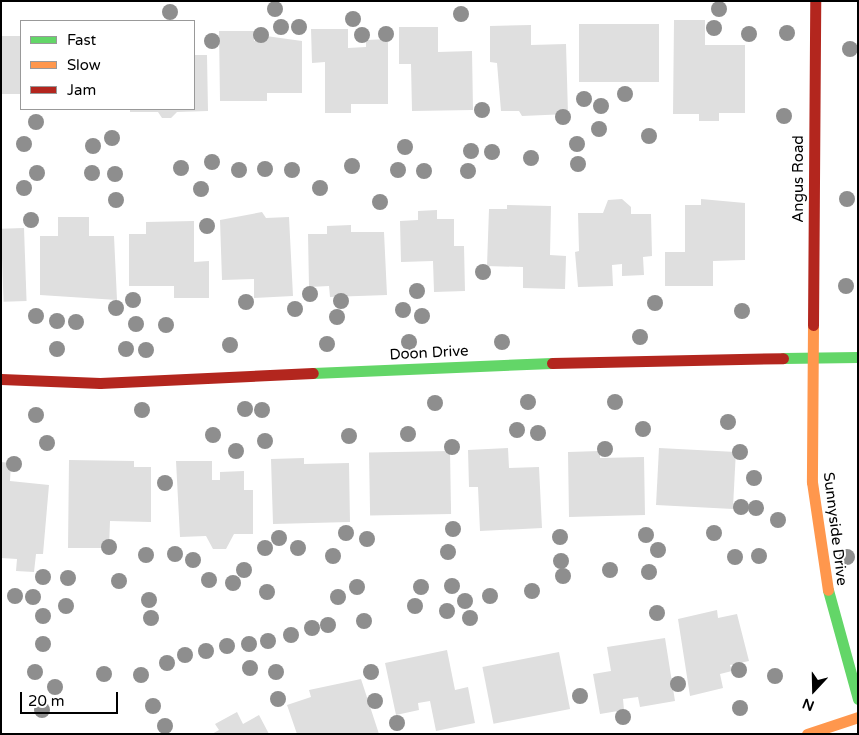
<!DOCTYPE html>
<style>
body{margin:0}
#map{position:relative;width:859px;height:735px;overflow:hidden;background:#fff;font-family:"Varela Round",sans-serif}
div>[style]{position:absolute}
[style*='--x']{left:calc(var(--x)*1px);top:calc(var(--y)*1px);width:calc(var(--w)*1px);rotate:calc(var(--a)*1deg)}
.building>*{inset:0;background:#dfdfdf;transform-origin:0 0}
.fast>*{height:11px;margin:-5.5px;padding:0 5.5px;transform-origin:5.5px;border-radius:5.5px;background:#63d668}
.slow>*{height:11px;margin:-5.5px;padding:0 5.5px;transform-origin:5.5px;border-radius:5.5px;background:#ff974d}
.jam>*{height:11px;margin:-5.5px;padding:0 5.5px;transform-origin:5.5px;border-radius:5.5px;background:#b3261e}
.trees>*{width:16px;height:16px;margin:-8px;border-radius:50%;background:#8e8e8e}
span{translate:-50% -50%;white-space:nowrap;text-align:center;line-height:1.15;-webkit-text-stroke:4px #fff;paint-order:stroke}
.street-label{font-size:15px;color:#000}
.frame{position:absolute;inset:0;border:2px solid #000;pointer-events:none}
.legend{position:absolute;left:20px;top:20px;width:175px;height:90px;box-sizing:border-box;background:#fff;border:1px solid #999;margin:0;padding:6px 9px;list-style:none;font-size:15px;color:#000}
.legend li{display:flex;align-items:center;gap:10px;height:25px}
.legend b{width:25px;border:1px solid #999}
.north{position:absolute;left:789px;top:665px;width:50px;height:50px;-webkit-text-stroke:4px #fff;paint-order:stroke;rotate:201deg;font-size:14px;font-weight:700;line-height:20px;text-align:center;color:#000}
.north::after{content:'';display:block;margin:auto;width:18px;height:22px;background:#000;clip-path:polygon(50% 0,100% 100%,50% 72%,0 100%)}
.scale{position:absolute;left:20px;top:692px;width:98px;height:22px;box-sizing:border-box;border:2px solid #000;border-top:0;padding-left:6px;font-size:15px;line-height:18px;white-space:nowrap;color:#000;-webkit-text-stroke:4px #fff;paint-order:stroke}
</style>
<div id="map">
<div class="building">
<i style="clip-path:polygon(674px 20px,705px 20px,705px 45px,745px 45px,745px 113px,719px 113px,719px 121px,699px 121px,699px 114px,673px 114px)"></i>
<i style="left:579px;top:24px;width:80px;height:58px"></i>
<i style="clip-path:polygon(531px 25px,531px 45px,566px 44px,568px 114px,522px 116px,519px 111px,501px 111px,497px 63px,490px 62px,490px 26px)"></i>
<i style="clip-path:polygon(399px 27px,438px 27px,438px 52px,472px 51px,473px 110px,412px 111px,411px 64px,399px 64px)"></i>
<i style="clip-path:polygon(311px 29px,348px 29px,348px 48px,366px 47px,366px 40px,388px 39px,388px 104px,351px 104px,351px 113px,325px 113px,325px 62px,312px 63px)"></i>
<i style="clip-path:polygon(219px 31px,255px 31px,254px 41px,266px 40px,266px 36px,302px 41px,302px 93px,267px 93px,267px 101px,220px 101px)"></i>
<i style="left:1px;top:36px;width:20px;height:58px"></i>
<i style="clip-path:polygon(194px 55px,207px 55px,208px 111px,177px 112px,171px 118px,162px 118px,158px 112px,130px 112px,130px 109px,194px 109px)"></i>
<i style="clip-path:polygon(622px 199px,631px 207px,631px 214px,651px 214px,652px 256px,643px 257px,644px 275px,622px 276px,622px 264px,612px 265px,613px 286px,578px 287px,575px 252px,579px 251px,578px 213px,603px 213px,608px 200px)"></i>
<i style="clip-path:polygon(701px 199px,745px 203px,745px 260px,713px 261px,713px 286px,665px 286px,665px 252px,685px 252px,685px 205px,701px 205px)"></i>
<i style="clip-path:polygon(507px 205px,551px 206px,550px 255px,566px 256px,565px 289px,523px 288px,523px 267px,487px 266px,489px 209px,507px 209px)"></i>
<i style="clip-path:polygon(437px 210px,437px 219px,454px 219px,454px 246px,464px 246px,465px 291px,434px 292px,433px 261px,401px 262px,400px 221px,418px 220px,418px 211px)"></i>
<i style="clip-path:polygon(262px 212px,266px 218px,289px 217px,293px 296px,254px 298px,254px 279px,222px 280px,220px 220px)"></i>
<i style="clip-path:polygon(58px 217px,89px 217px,89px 236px,114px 236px,117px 300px,40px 295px,40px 236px,58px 236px)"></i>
<i style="clip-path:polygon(194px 221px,194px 262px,209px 261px,209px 298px,174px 298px,174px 286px,129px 286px,129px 234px,146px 234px,146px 222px)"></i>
<i style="clip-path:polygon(351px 225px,351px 232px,384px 232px,387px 295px,330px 297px,329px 286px,309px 287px,308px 234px,327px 234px,327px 226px)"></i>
<i style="left:24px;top:228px;width:73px;height:23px;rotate:88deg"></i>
<i style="clip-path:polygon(508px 448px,509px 468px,539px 467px,542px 528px,480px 531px,478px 487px,469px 487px,468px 450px)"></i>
<i style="left:659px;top:448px;width:77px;height:57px;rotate:3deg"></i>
<i style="left:450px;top:451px;width:63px;height:81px;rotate:89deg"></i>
<i style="clip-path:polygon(600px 451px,600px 458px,644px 457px,645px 515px,569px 517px,568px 452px)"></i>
<i style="clip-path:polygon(304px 458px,304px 464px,349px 463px,350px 522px,273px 524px,271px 459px)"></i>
<i style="clip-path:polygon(69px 460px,134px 461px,134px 467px,151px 467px,151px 522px,110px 521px,109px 548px,68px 548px)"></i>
<i style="clip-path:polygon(176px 461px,212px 461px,212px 480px,220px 480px,220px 472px,244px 471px,244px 490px,253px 490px,253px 534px,234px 534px,226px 549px,213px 549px,206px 536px,180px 537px)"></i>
<i style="clip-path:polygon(1px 462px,11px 463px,10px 481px,49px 485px,43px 554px,36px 554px,34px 572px,16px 571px,17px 559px,1px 558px)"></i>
<i style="clip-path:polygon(717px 610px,718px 618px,737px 614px,749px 661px,730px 665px,732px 671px,720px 674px,723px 688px,690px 696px,678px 619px)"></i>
<i style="clip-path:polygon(665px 638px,675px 701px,640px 707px,638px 697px,623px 699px,624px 710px,600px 714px,593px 674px,611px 671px,607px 647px)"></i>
<i style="clip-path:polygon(447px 650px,455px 690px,468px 687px,475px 723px,436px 731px,430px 701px,418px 703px,419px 710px,396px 715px,385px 663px)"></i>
<i style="left:559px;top:652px;width:58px;height:78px;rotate:79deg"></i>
<i style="clip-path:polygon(361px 679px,379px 734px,297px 734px,287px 705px,311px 697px,309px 690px)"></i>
<i style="clip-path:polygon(237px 712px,243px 724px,259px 715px,269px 734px,212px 734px,219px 730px,215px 724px)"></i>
</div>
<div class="fast">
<i style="--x:783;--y:358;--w:75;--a:-0.8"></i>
<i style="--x:313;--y:373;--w:239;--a:-2.4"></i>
<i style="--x:828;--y:590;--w:113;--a:74.6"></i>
</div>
<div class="slow">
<i style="--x:813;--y:325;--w:157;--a:90.4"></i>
<i style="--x:812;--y:482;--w:109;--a:81.6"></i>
<i style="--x:807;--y:734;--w:54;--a:-18.4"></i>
</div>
<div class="jam">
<i style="--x:813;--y:325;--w:324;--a:-89.6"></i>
<i style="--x:552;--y:363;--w:231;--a:-1.2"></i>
<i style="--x:1;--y:379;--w:99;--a:2.3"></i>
<i style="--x:100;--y:383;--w:213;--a:-2.7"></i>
</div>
<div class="trees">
<i style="left:275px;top:9px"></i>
<i style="left:719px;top:9px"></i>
<i style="left:170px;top:12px"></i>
<i style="left:461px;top:14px"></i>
<i style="left:353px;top:19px"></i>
<i style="left:281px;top:27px"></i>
<i style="left:299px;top:27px"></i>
<i style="left:714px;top:28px"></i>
<i style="left:787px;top:33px"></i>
<i style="left:386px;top:34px"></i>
<i style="left:749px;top:34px"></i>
<i style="left:261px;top:35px"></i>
<i style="left:362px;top:35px"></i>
<i style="left:212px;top:41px"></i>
<i style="left:850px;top:49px"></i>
<i style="left:625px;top:94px"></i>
<i style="left:584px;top:99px"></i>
<i style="left:601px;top:106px"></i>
<i style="left:482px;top:110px"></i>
<i style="left:784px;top:116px"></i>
<i style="left:563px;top:117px"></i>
<i style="left:36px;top:122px"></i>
<i style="left:599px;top:129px"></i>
<i style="left:649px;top:136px"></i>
<i style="left:112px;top:138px"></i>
<i style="left:24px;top:144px"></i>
<i style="left:577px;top:144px"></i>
<i style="left:93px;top:146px"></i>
<i style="left:405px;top:147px"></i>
<i style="left:471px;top:151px"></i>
<i style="left:492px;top:152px"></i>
<i style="left:531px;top:158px"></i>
<i style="left:212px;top:162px"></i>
<i style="left:578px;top:164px"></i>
<i style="left:352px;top:166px"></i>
<i style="left:181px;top:168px"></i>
<i style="left:265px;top:169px"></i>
<i style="left:239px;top:170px"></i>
<i style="left:292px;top:170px"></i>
<i style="left:398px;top:170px"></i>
<i style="left:424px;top:171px"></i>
<i style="left:468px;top:171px"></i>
<i style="left:37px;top:173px"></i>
<i style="left:92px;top:173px"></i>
<i style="left:115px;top:174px"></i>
<i style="left:24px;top:188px"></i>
<i style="left:320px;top:188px"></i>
<i style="left:201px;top:189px"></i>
<i style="left:847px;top:199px"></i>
<i style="left:116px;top:200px"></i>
<i style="left:380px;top:202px"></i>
<i style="left:31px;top:220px"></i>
<i style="left:207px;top:226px"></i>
<i style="left:483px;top:272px"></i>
<i style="left:846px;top:286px"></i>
<i style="left:417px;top:291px"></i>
<i style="left:310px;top:294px"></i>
<i style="left:133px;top:300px"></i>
<i style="left:341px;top:301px"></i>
<i style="left:246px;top:302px"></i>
<i style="left:655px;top:303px"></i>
<i style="left:116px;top:308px"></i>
<i style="left:295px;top:309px"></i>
<i style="left:403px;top:310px"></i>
<i style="left:742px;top:311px"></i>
<i style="left:36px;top:316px"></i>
<i style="left:422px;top:316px"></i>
<i style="left:337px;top:317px"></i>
<i style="left:57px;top:321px"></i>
<i style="left:76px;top:322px"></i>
<i style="left:136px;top:324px"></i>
<i style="left:166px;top:325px"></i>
<i style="left:640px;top:337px"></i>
<i style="left:409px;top:342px"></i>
<i style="left:502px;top:342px"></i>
<i style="left:327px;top:344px"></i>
<i style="left:230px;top:345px"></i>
<i style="left:57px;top:349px"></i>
<i style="left:126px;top:349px"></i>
<i style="left:146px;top:350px"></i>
<i style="left:528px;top:402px"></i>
<i style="left:615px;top:402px"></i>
<i style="left:435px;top:403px"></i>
<i style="left:245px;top:409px"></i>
<i style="left:142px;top:410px"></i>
<i style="left:262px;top:410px"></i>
<i style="left:36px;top:415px"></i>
<i style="left:728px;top:422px"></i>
<i style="left:643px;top:429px"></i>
<i style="left:517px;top:430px"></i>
<i style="left:538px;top:433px"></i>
<i style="left:408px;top:434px"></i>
<i style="left:213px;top:435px"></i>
<i style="left:349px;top:436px"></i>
<i style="left:265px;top:441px"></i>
<i style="left:47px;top:443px"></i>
<i style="left:452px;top:447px"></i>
<i style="left:605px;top:449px"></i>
<i style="left:236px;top:451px"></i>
<i style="left:740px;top:452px"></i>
<i style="left:14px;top:464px"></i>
<i style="left:754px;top:478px"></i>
<i style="left:165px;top:483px"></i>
<i style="left:741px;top:507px"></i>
<i style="left:756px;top:508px"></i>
<i style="left:778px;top:520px"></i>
<i style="left:453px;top:529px"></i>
<i style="left:346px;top:533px"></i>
<i style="left:714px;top:533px"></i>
<i style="left:646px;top:535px"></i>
<i style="left:560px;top:537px"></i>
<i style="left:279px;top:538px"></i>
<i style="left:367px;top:539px"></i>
<i style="left:109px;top:547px"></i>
<i style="left:265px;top:548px"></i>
<i style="left:298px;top:548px"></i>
<i style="left:658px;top:550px"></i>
<i style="left:448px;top:552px"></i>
<i style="left:175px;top:554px"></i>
<i style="left:146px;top:555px"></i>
<i style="left:333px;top:556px"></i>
<i style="left:759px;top:556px"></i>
<i style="left:735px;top:557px"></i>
<i style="left:847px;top:557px"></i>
<i style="left:193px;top:560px"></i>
<i style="left:561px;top:561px"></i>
<i style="left:244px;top:570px"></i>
<i style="left:610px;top:570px"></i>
<i style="left:649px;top:572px"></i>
<i style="left:563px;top:576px"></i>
<i style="left:43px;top:577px"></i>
<i style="left:68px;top:578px"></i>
<i style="left:209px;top:580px"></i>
<i style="left:119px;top:581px"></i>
<i style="left:233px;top:583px"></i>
<i style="left:452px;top:586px"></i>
<i style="left:357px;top:587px"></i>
<i style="left:421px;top:587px"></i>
<i style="left:532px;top:591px"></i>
<i style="left:267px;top:592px"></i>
<i style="left:15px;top:596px"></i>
<i style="left:490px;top:596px"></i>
<i style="left:33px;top:597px"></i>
<i style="left:338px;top:597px"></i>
<i style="left:149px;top:600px"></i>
<i style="left:465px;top:601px"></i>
<i style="left:66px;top:606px"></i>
<i style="left:415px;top:606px"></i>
<i style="left:447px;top:611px"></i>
<i style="left:657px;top:613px"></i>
<i style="left:43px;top:616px"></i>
<i style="left:151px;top:618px"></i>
<i style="left:470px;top:618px"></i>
<i style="left:364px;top:621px"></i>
<i style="left:328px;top:625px"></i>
<i style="left:312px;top:628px"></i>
<i style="left:291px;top:635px"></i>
<i style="left:268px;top:641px"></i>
<i style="left:43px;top:644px"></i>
<i style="left:249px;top:644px"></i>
<i style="left:227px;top:646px"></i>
<i style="left:206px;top:651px"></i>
<i style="left:185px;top:655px"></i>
<i style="left:167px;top:663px"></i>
<i style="left:250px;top:668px"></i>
<i style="left:739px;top:670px"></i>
<i style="left:35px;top:672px"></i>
<i style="left:276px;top:672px"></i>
<i style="left:371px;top:672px"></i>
<i style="left:104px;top:674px"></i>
<i style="left:141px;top:675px"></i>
<i style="left:775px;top:676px"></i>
<i style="left:678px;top:684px"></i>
<i style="left:55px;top:687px"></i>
<i style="left:580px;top:696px"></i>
<i style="left:278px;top:699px"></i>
<i style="left:375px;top:701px"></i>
<i style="left:153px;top:706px"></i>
<i style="left:740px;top:708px"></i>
<i style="left:42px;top:710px"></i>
<i style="left:623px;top:717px"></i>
<i style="left:397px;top:723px"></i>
<i style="left:165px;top:726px"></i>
</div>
<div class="street-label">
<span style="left:799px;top:179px;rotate:-90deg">Angus Road</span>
<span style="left:429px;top:353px;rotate:-3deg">Doon Drive</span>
<span style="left:835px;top:529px;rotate:83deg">Sunnyside Drive</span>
</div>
<div class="frame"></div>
<ul class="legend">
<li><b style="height:6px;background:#63d668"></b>Fast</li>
<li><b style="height:6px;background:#ff974d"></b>Slow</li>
<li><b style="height:6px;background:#b3261e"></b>Jam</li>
</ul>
<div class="north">N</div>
<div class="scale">20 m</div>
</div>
